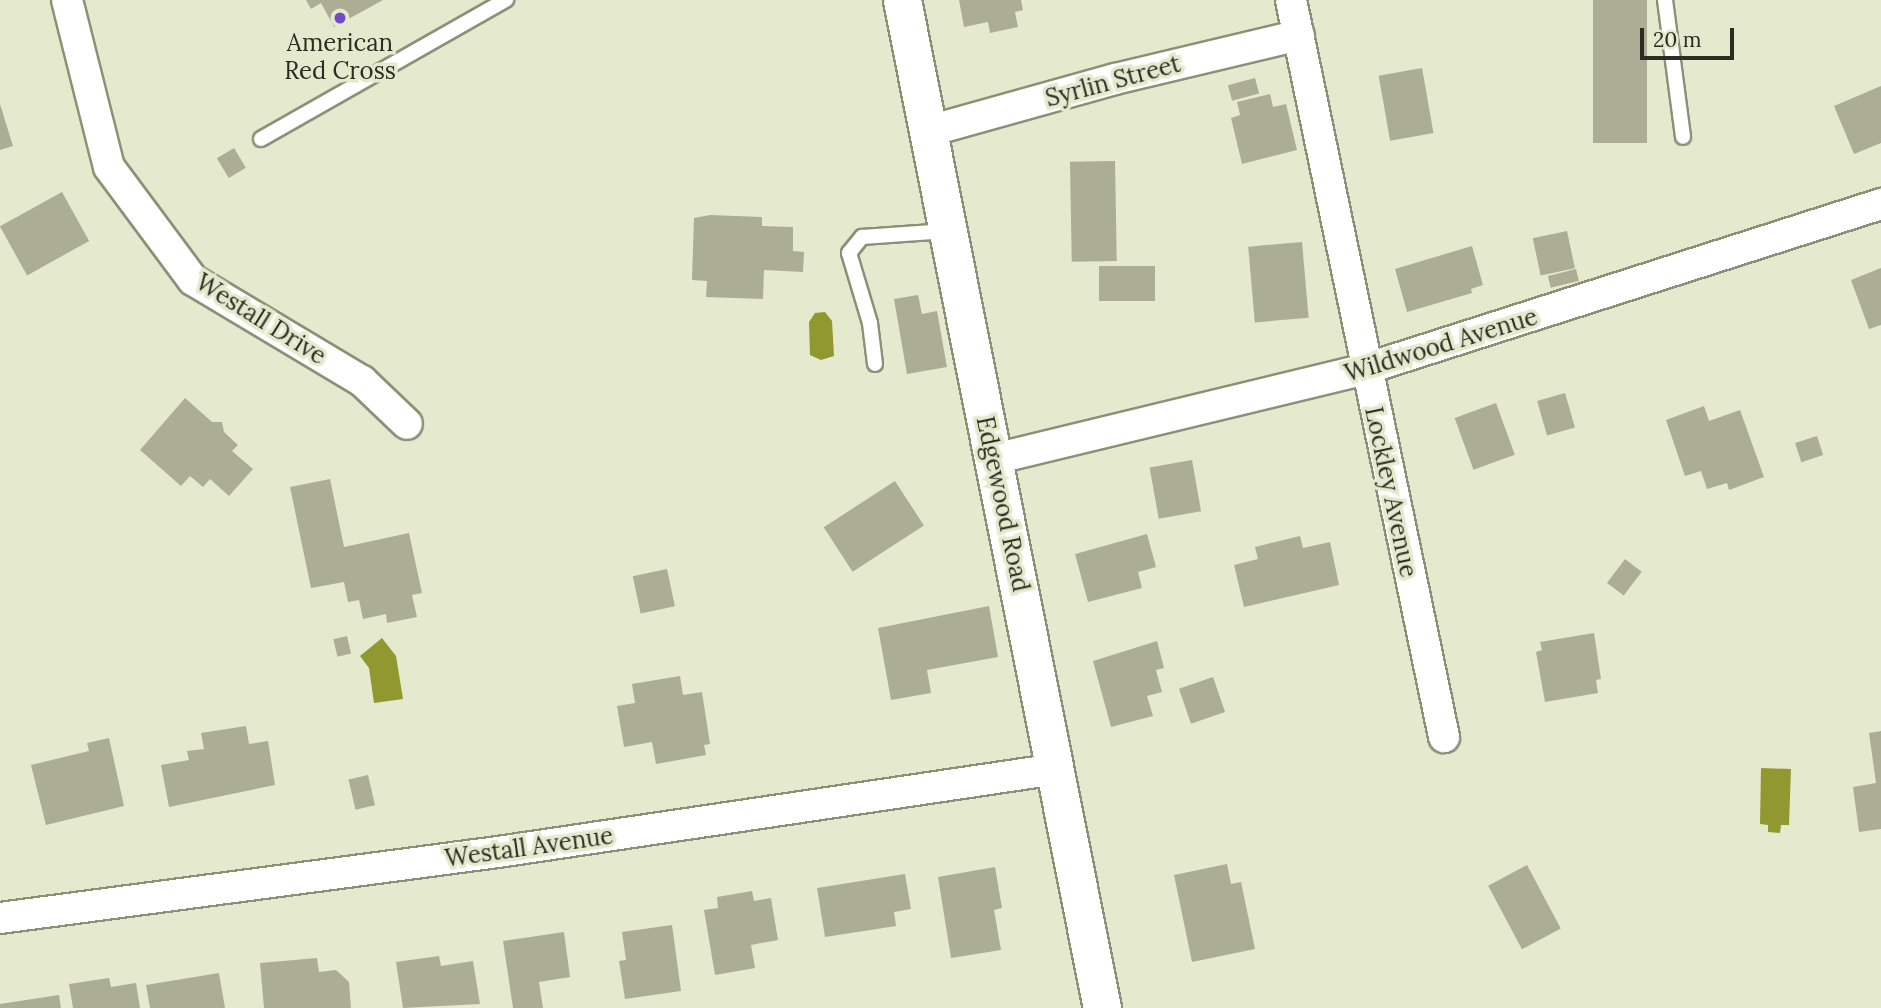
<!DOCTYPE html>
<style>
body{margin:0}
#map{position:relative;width:1881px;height:1008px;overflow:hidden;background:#e5e9ce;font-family:Lora,serif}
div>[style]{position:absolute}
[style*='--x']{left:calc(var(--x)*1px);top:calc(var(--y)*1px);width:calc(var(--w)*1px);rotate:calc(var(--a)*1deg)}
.water>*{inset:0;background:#929830}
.building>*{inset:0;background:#abae95;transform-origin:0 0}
.roads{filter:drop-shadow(2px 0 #8d9077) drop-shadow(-2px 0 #8d9077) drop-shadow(0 2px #8d9077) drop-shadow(0 -2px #8d9077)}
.service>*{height:14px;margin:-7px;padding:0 7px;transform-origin:7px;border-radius:7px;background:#fff}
.minor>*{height:30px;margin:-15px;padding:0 15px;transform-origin:15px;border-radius:15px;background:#fff}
.tertiary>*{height:37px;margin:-18.5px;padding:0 18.5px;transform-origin:18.5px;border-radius:18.5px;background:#fff}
.dots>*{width:19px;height:19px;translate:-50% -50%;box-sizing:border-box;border:4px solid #e5e9ce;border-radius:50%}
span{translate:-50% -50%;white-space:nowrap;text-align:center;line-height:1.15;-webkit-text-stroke:7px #e5e9ce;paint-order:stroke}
.poi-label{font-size:24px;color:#2b2c22}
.street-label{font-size:24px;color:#2b2c22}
.scale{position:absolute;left:1640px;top:28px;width:94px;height:32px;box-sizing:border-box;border:4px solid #2b2c22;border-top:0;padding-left:9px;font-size:21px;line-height:24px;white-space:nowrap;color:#2b2c22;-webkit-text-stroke:5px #e5e9ce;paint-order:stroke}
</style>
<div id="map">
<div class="water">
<i style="clip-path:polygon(825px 312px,832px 321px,834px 356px,821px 360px,810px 355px,809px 322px,815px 313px)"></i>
<i style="clip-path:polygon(382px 638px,396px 656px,403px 699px,374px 703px,369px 668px,360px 656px)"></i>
<i style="clip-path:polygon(1761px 768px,1791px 769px,1789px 825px,1781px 825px,1780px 833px,1768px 832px,1768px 825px,1760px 824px)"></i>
</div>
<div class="building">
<i style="clip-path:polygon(306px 0,383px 0,334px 27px,321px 3px,311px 9px)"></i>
<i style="clip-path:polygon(959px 0,1021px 0,1023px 10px,1015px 12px,1018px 27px,990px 33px,988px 22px,964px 27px)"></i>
<i style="left:1593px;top:0;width:54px;height:143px"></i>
<i style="left:1422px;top:68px;width:66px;height:44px;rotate:80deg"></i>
<i style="left:1255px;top:78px;width:16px;height:28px;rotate:75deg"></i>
<i style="clip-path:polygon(1881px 86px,1881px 143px,1854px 154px,1834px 106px)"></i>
<i style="clip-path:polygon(1270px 94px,1273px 107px,1286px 104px,1297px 150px,1242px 164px,1231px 118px,1240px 115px,1237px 102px)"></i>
<i style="clip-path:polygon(0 104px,13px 146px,0 150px)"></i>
<i style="left:234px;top:148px;width:23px;height:20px;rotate:59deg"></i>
<i style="left:1115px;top:161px;width:100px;height:45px;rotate:89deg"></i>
<i style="left:62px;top:192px;width:56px;height:71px;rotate:61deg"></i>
<i style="clip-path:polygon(710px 215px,762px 217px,762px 226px,793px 227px,793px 251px,804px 252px,803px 272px,764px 270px,763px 299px,706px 297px,707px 281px,692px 280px,694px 218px)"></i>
<i style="left:1567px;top:231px;width:38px;height:35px;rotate:78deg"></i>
<i style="left:1302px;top:242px;width:76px;height:54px;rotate:85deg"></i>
<i style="clip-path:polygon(1472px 246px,1483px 285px,1471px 289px,1472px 293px,1407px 312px,1395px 269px)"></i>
<i style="left:1099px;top:266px;width:56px;height:35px"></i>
<i style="clip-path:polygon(1881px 268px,1881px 325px,1869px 329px,1851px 280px)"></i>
<i style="left:1576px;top:269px;width:12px;height:29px;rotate:76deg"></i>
<i style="clip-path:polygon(918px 295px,922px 314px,937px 311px,947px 367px,907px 374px,894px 299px)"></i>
<i style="left:1565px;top:393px;width:36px;height:29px;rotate:74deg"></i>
<i style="clip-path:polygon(185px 398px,212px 422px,222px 422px,224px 432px,238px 445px,232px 451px,253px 469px,229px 496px,210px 479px,203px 487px,190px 476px,181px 486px,140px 450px)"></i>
<i style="left:1496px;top:403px;width:55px;height:44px;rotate:70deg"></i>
<i style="clip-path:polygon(1704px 406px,1709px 421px,1740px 410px,1764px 477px,1729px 490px,1727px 483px,1707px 489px,1701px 471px,1685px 476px,1666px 420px)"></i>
<i style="left:1817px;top:436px;width:20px;height:23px;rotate:72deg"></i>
<i style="left:1192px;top:460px;width:52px;height:43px;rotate:80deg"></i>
<i style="clip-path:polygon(330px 479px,344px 547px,409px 533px,422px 593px,412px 595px,417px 617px,387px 623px,386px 614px,363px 619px,359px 600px,348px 602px,344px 582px,311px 588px,290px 487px)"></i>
<i style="left:895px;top:481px;width:53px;height:85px;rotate:57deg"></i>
<i style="clip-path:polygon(1147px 534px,1156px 567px,1138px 572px,1142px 588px,1088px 602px,1075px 554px)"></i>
<i style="clip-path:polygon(1300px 536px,1303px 548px,1330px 542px,1339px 585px,1244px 607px,1234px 565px,1258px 559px,1255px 547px)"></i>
<i style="left:1625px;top:559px;width:21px;height:30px;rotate:37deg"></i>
<i style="left:667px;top:569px;width:38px;height:35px;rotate:78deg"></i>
<i style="clip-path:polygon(989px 606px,998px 657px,927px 670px,931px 693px,891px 700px,878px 628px)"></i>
<i style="clip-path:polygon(1594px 633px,1601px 679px,1596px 680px,1598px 693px,1545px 702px,1536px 652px,1542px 650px,1540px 642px)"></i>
<i style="left:347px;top:636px;width:18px;height:14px;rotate:77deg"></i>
<i style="clip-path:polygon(1157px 641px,1164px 668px,1156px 670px,1162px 692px,1147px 696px,1153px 716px,1111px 727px,1093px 661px)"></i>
<i style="clip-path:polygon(680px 676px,683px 695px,702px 692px,710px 744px,704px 745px,706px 755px,656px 764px,652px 742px,624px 747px,617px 706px,635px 703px,632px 684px)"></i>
<i style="left:1213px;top:677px;width:37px;height:36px;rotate:71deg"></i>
<i style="clip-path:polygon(246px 726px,249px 744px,268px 741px,275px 785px,169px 807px,161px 765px,189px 760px,187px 751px,204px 749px,201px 733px)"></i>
<i style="clip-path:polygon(1881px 731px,1881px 829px,1859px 832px,1853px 787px,1876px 783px,1869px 733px)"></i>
<i style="clip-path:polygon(109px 738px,124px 806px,46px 825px,31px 765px,89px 751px,87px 743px)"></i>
<i style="left:368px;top:775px;width:31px;height:20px;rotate:77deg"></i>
<i style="clip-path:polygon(1227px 864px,1231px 884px,1241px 882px,1255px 949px,1192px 962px,1174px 875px)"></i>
<i style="left:1527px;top:865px;width:72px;height:44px;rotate:62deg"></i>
<i style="clip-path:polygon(995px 867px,1002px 908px,994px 910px,1001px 950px,951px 958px,938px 877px)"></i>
<i style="clip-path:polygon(905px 874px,911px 909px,894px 912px,896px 926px,825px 937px,817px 888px)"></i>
<i style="clip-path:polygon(752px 891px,754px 901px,771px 898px,778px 940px,751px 945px,755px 968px,715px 975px,704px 910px,718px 908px,717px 897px)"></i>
<i style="clip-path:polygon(672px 925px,681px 991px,625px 999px,619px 961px,626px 960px,622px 932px)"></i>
<i style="clip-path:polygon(564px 932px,570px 977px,539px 982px,543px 1008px,513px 1008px,503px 941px)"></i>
<i style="clip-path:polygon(439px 956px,441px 966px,473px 961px,480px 1004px,403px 1008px,396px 962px)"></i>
<i style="clip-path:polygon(317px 958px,319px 972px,336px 970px,349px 982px,351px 1008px,264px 1008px,260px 963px)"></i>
<i style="clip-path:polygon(219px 973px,225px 1008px,150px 1008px,146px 985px)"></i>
<i style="clip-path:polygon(109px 978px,111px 987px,136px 983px,140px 1008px,73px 1008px,69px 984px)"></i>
<i style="clip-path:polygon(59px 995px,61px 1008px,0 1008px,0 1004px)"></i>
</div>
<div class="roads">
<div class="service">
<i style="--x:1665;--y:0;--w:138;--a:82.5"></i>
<i style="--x:261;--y:139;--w:282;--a:-29.6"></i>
<i style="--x:875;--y:364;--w:41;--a:-97"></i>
<i style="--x:870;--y:323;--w:73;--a:-106.7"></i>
<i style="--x:849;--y:253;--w:21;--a:-51"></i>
<i style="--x:862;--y:237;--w:85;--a:-4"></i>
</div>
<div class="minor">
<i style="--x:67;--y:0;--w:172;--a:75.9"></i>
<i style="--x:109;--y:167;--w:141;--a:53.4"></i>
<i style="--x:193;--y:280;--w:197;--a:30.9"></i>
<i style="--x:362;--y:381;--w:62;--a:43.7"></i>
<i style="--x:1291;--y:0;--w:753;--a:78.27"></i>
<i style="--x:929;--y:131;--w:193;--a:-15.6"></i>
<i style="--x:1115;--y:79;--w:189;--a:-13.4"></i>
<i style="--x:994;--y:459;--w:382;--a:-13.6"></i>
<i style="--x:1365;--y:369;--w:542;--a:-17.73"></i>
<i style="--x:0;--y:918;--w:502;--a:-7.55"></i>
<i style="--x:498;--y:852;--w:565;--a:-8.45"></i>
</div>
<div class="tertiary">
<i style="--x:902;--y:0;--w:1028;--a:78.78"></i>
</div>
</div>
<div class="dots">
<i style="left:340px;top:18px;background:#6f4cc5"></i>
</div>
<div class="poi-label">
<span style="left:340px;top:57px">American<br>Red Cross</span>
</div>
<div class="street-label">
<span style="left:1113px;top:81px;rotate:-15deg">Syrlin Street</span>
<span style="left:261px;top:319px;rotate:32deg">Westall Drive</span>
<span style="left:1441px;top:345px;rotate:-17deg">Wildwood Avenue</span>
<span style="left:1391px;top:492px;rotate:78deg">Lockley Avenue</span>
<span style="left:1003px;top:504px;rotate:78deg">Edgewood Road</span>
<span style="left:529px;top:847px;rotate:-8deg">Westall Avenue</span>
</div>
<div class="scale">20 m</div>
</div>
